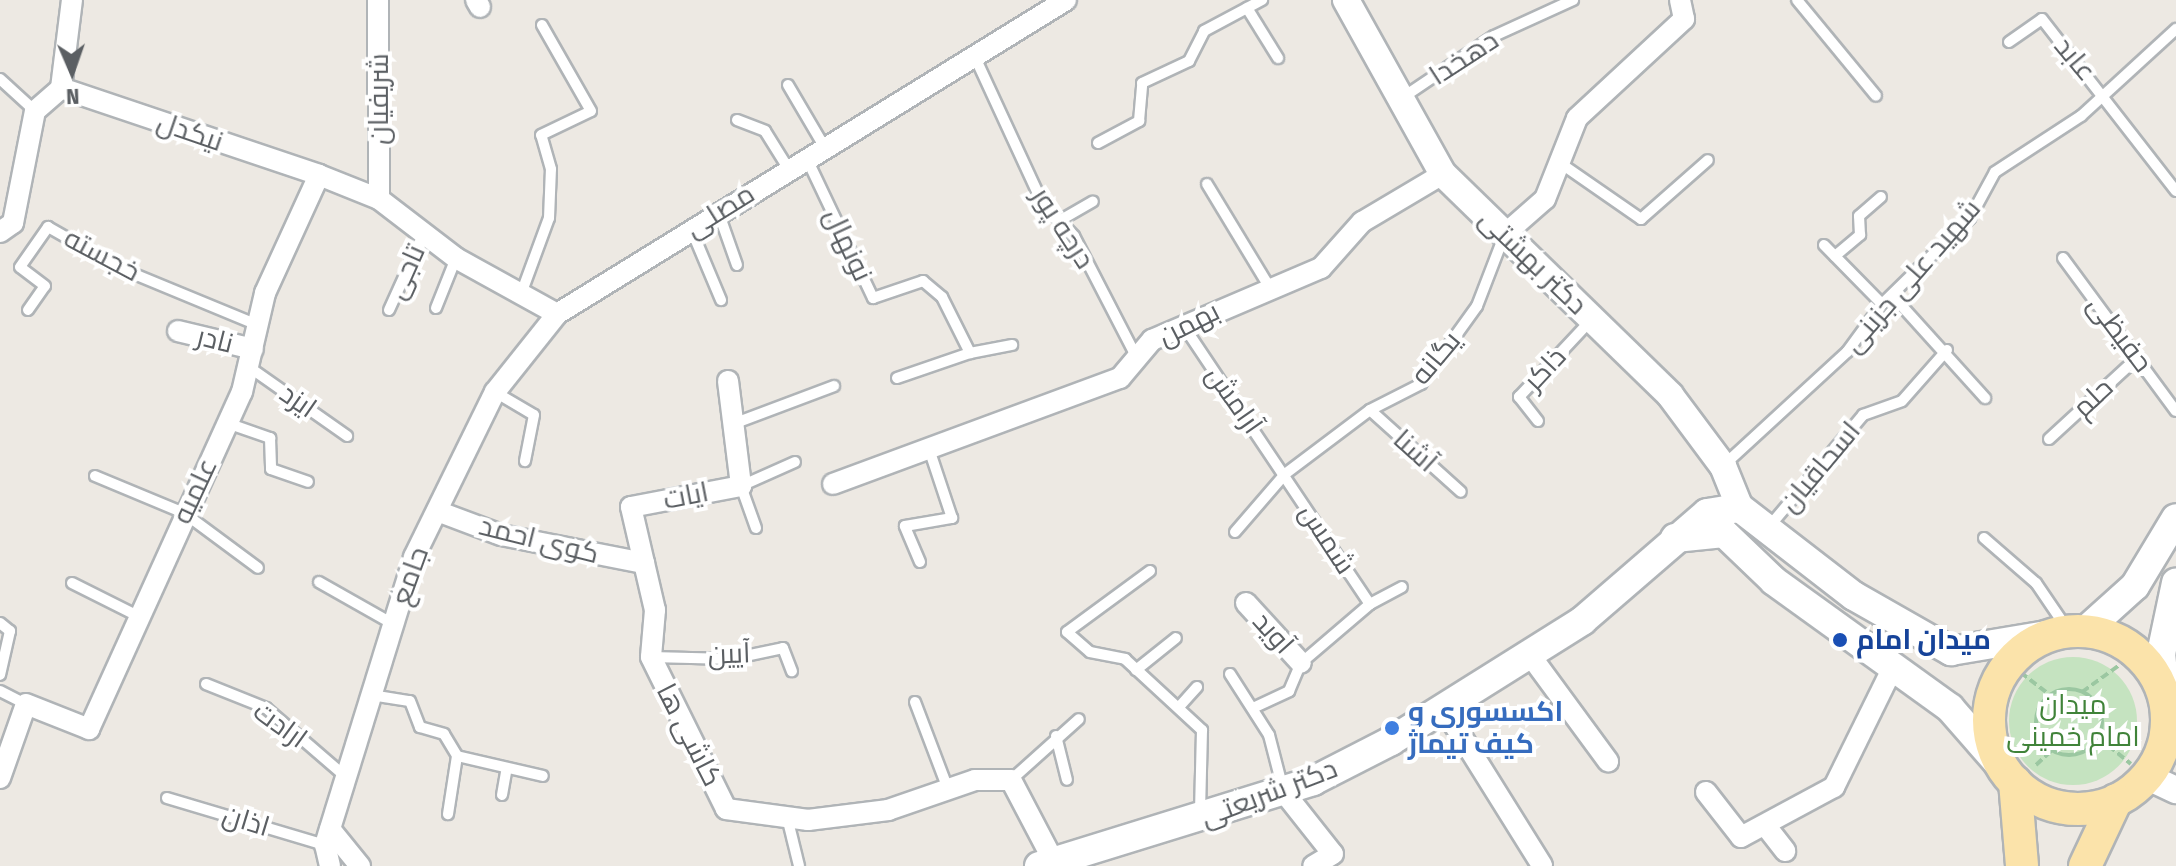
<!DOCTYPE html>
<meta charset="utf-8">
<style>
body{margin:0}
#map{position:relative;width:2176px;height:866px;overflow:hidden;background:#ede9e3;font-family:"Fira Sans Condensed",Cairo,sans-serif}
div>[style]{position:absolute}
[style*='--x']{left:calc(var(--x)*1px);top:calc(var(--y)*1px);width:calc(var(--w)*1px);rotate:calc(var(--a)*1deg)}
.green>*{inset:0;background:#c5e3c0}
.round{border-radius:50%}
.path>*{height:4px;margin-top:-2px;transform-origin:0;background:repeating-linear-gradient(90deg,#9bc7a1 0 8px,transparent 0 12px)}
.path>.ring{margin:-2px;padding:0;box-sizing:content-box;background:none;border:4px solid #9bc7a1;border-radius:50%}
.roads{filter:drop-shadow(2px 0 #b0b4b7) drop-shadow(-2px 0 #b0b4b7) drop-shadow(0 2px #b0b4b7) drop-shadow(0 -2px #b0b4b7)}
.service>*{height:10px;margin:-5px;padding:0 5px;transform-origin:5px;border-radius:5px;background:#fff}
.minor>*{height:20px;margin:-10px;padding:0 10px;transform-origin:10px;border-radius:10px;background:#fff}
.tertiary>*{height:26px;margin:-13px;padding:0 13px;transform-origin:13px;border-radius:13px;background:#fff}
.secondary>*{height:28px;margin:-14px;padding:0 14px;transform-origin:14px;border-radius:14px;background:#fff}
.primary>*{height:32px;margin:-16px;padding:0 16px;transform-origin:16px;border-radius:16px;background:#fbe3aa}
.primary>.ring{margin:-16px;padding:0;box-sizing:content-box;background:none;border:32px solid #fbe3aa;border-radius:50%}
.dots>*{width:22px;height:22px;translate:-50% -50%;box-sizing:border-box;border:4px solid #fff;border-radius:50%}
span{translate:-50% -50%;white-space:nowrap;text-align:center;line-height:1.15;-webkit-text-stroke:8px #fff;paint-order:stroke}
.street-label{font-size:28px;color:#5b5f63}
.transit-label{font-size:28px;color:#164399;font-weight:700}
.left{translate:0 -50%;text-align:left}
.park-label{font-size:28px;color:#408339}
.shop-label{font-size:28px;color:#366cbe;font-weight:700}
.north{position:absolute;left:32px;top:32px;width:80px;height:80px;-webkit-text-stroke:6px #fff;paint-order:stroke;rotate:178deg;font-size:22px;font-weight:700;line-height:32px;text-align:center;color:#5b5f63}
.north::after{content:'';display:block;margin:auto;width:28px;height:36px;background:#5b5f63;clip-path:polygon(50% 0,100% 100%,50% 72%,0 100%)}
</style>
<div id="map">
<div class="green">
<i class="round" style="left:2009px;top:657px;width:128px;height:128px"></i>
</div>
<div class="path">
<i style="--x:2011;--y:665;--w:49;--a:37.6"></i>
<i class="ring" style="left:2036px;top:689px;width:62px;height:62px"></i>
<i style="--x:2082;--y:692;--w:67;--a:-35.8"></i>
<i style="--x:2099;--y:738;--w:41;--a:39.1"></i>
<i style="--x:2036;--y:765;--w:22;--a:-43"></i>
</div>
<div class="roads">
<div class="service">
<i style="--x:1797;--y:0;--w:124;--a:50.5"></i>
<i style="--x:1247;--y:8;--w:59;--a:58.2"></i>
<i style="--x:2009;--y:42;--w:40;--a:-34.9"></i>
<i style="--x:2042;--y:19;--w:218;--a:52.1"></i>
<i style="--x:974;--y:55;--w:162;--a:65.2"></i>
<i style="--x:1042;--y:202;--w:47;--a:46.7"></i>
<i style="--x:1074;--y:236;--w:137;--a:62.7"></i>
<i style="--x:0;--y:79;--w:47;--a:42.4"></i>
<i style="--x:788;--y:85;--w:71;--a:59.5"></i>
<i style="--x:1402;--y:98;--w:111;--a:-34"></i>
<i style="--x:1494;--y:36;--w:87;--a:-24.5"></i>
<i style="--x:737;--y:120;--w:30;--a:21"></i>
<i style="--x:765;--y:131;--w:44;--a:58.1"></i>
<i style="--x:1098;--y:143;--w:47;--a:-28.2"></i>
<i style="--x:1139;--y:121;--w:38;--a:-85"></i>
<i style="--x:1142;--y:83;--w:52;--a:-25.1"></i>
<i style="--x:1189;--y:61;--w:34;--a:-63"></i>
<i style="--x:1204;--y:31;--w:66;--a:-28.1"></i>
<i style="--x:807;--y:159;--w:154;--a:64.6"></i>
<i style="--x:873;--y:298;--w:53;--a:-18.8"></i>
<i style="--x:923;--y:281;--w:25;--a:40"></i>
<i style="--x:942;--y:297;--w:63;--a:63.4"></i>
<i style="--x:970;--y:353;--w:43;--a:-10.8"></i>
<i style="--x:1563;--y:165;--w:95;--a:34.7"></i>
<i style="--x:1641;--y:219;--w:89;--a:-41.4"></i>
<i style="--x:1207;--y:184;--w:122;--a:58.8"></i>
<i style="--x:719;--y:214;--w:54;--a:70.6"></i>
<i style="--x:1059;--y:221;--w:39;--a:-30"></i>
<i style="--x:692;--y:231;--w:75;--a:67.2"></i>
<i style="--x:1824;--y:245;--w:83;--a:45.5"></i>
<i style="--x:1835;--y:256;--w:33;--a:-40"></i>
<i style="--x:1860;--y:235;--w:19;--a:-93"></i>
<i style="--x:1859;--y:216;--w:29;--a:-41"></i>
<i style="--x:2063;--y:258;--w:190;--a:53.6"></i>
<i style="--x:521;--y:294;--w:81;--a:-69.8"></i>
<i style="--x:549;--y:218;--w:49;--a:-87.7"></i>
<i style="--x:551;--y:169;--w:35;--a:-106"></i>
<i style="--x:541;--y:135;--w:55;--a:-25.6"></i>
<i style="--x:591;--y:111;--w:99;--a:-119.7"></i>
<i style="--x:1892;--y:295;--w:139;--a:47.9"></i>
<i style="--x:436;--y:308;--w:54;--a:-68.2"></i>
<i style="--x:28;--y:310;--w:29;--a:-55"></i>
<i style="--x:45;--y:286;--w:31;--a:-143"></i>
<i style="--x:20;--y:267;--w:49;--a:-55"></i>
<i style="--x:48;--y:227;--w:85;--a:29.6"></i>
<i style="--x:122;--y:269;--w:147;--a:22.4"></i>
<i style="--x:389;--y:310;--w:85;--a:-65.6"></i>
<i style="--x:1183;--y:325;--w:336;--a:56.2"></i>
<i style="--x:249;--y:367;--w:120;--a:35.1"></i>
<i style="--x:897;--y:378;--w:77;--a:-18.9"></i>
<i style="--x:495;--y:392;--w:45;--a:30.5"></i>
<i style="--x:534;--y:415;--w:47;--a:101.1"></i>
<i style="--x:1370;--y:410;--w:122;--a:42"></i>
<i style="--x:1538;--y:421;--w:31;--a:-128"></i>
<i style="--x:1519;--y:397;--w:105;--a:-46.9"></i>
<i style="--x:227;--y:423;--w:46;--a:19.2"></i>
<i style="--x:270;--y:438;--w:31;--a:88"></i>
<i style="--x:271;--y:469;--w:39;--a:19"></i>
<i style="--x:733;--y:424;--w:108;--a:-20.6"></i>
<i style="--x:2049;--y:439;--w:120;--a:-42.6"></i>
<i style="--x:1724;--y:465;--w:167;--a:-42.6"></i>
<i style="--x:1847;--y:352;--w:59;--a:-53.9"></i>
<i style="--x:1882;--y:304;--w:123;--a:-44.3"></i>
<i style="--x:1970;--y:218;--w:52;--a:-61.5"></i>
<i style="--x:1995;--y:172;--w:103;--a:-33.1"></i>
<i style="--x:2081;--y:116;--w:129;--a:-42.5"></i>
<i style="--x:95;--y:476;--w:96;--a:22.6"></i>
<i style="--x:184;--y:513;--w:92;--a:36.6"></i>
<i style="--x:756;--y:528;--w:45;--a:-109.7"></i>
<i style="--x:741;--y:486;--w:59;--a:-24"></i>
<i style="--x:1768;--y:528;--w:148;--a:-49.9"></i>
<i style="--x:1863;--y:415;--w:41;--a:-19.7"></i>
<i style="--x:1902;--y:401;--w:68;--a:-48.6"></i>
<i style="--x:1235;--y:532;--w:77;--a:-49.2"></i>
<i style="--x:1285;--y:474;--w:106;--a:-37"></i>
<i style="--x:1370;--y:410;--w:57;--a:-27"></i>
<i style="--x:1421;--y:384;--w:96;--a:-54.3"></i>
<i style="--x:1477;--y:306;--w:75;--a:-68.9"></i>
<i style="--x:1984;--y:538;--w:69;--a:40.9"></i>
<i style="--x:2036;--y:583;--w:57;--a:55.8"></i>
<i style="--x:920;--y:562;--w:39;--a:-113"></i>
<i style="--x:905;--y:526;--w:48;--a:-9.7"></i>
<i style="--x:952;--y:518;--w:73;--a:-108.4"></i>
<i style="--x:1150;--y:571;--w:103;--a:143.7"></i>
<i style="--x:1067;--y:632;--w:30;--a:41"></i>
<i style="--x:1090;--y:652;--w:36;--a:11"></i>
<i style="--x:1125;--y:659;--w:105;--a:42.7"></i>
<i style="--x:1202;--y:730;--w:84;--a:91.4"></i>
<i style="--x:319;--y:582;--w:85;--a:29.6"></i>
<i style="--x:72;--y:583;--w:72;--a:26.6"></i>
<i style="--x:0;--y:623;--w:13;--a:39"></i>
<i style="--x:10;--y:631;--w:45;--a:102.8"></i>
<i style="--x:651;--y:657;--w:80;--a:1.4"></i>
<i style="--x:731;--y:659;--w:53;--a:-11.9"></i>
<i style="--x:783;--y:648;--w:25;--a:69"></i>
<i style="--x:1136;--y:670;--w:51;--a:-38.7"></i>
<i style="--x:1230;--y:674;--w:72;--a:57.4"></i>
<i style="--x:1269;--y:735;--w:56;--a:75.5"></i>
<i style="--x:206;--y:684;--w:65;--a:21.8"></i>
<i style="--x:266;--y:708;--w:106;--a:40.8"></i>
<i style="--x:0;--y:691;--w:29;--a:27"></i>
<i style="--x:371;--y:695;--w:39;--a:9"></i>
<i style="--x:410;--y:701;--w:28;--a:69"></i>
<i style="--x:420;--y:727;--w:25;--a:16"></i>
<i style="--x:444;--y:734;--w:26;--a:59"></i>
<i style="--x:457;--y:756;--w:59;--a:98.8"></i>
<i style="--x:915;--y:702;--w:93;--a:69.2"></i>
<i style="--x:1179;--y:707;--w:27;--a:-48"></i>
<i style="--x:1253;--y:708;--w:40;--a:-25"></i>
<i style="--x:1289;--y:691;--w:30;--a:-67"></i>
<i style="--x:1301;--y:663;--w:91;--a:-40.5"></i>
<i style="--x:1370;--y:604;--w:36;--a:-28"></i>
<i style="--x:1056;--y:736;--w:45;--a:76"></i>
<i style="--x:457;--y:756;--w:88;--a:13.1"></i>
<i style="--x:1011;--y:780;--w:91;--a:-41.9"></i>
<i style="--x:502;--y:795;--w:27;--a:-80"></i>
<i style="--x:167;--y:798;--w:165;--a:16.6"></i>
<i style="--x:787;--y:817;--w:50;--a:76.2"></i>
</div>
<div class="minor">
<i style="--x:378;--y:0;--w:199;--a:89.7"></i>
<i style="--x:476;--y:0;--w:8;--a:60"></i>
<i style="--x:61;--y:88;--w:272;--a:18.6"></i>
<i style="--x:0;--y:232;--w:16;--a:-35"></i>
<i style="--x:13;--y:223;--w:114;--a:-78.9"></i>
<i style="--x:35;--y:111;--w:35;--a:-41"></i>
<i style="--x:61;--y:88;--w:89;--a:-82.9"></i>
<i style="--x:1505;--y:234;--w:53;--a:-41.2"></i>
<i style="--x:1545;--y:199;--w:87;--a:-68.4"></i>
<i style="--x:1577;--y:118;--w:146;--a:-42.8"></i>
<i style="--x:1684;--y:19;--w:19;--a:-102"></i>
<i style="--x:178;--y:331;--w:77;--a:13.5"></i>
<i style="--x:728;--y:381;--w:106;--a:82.9"></i>
<i style="--x:741;--y:486;--w:112;--a:169.2"></i>
<i style="--x:631;--y:507;--w:106;--a:76.9"></i>
<i style="--x:655;--y:610;--w:47;--a:94.9"></i>
<i style="--x:651;--y:657;--w:169;--a:63.7"></i>
<i style="--x:726;--y:809;--w:83;--a:7.6"></i>
<i style="--x:808;--y:820;--w:81;--a:-7.1"></i>
<i style="--x:888;--y:810;--w:92;--a:-19"></i>
<i style="--x:975;--y:780;--w:36;--a:0"></i>
<i style="--x:1011;--y:780;--w:93;--a:62.3"></i>
<i style="--x:833;--y:484;--w:306;--a:-20.3"></i>
<i style="--x:1120;--y:378;--w:50;--a:-49.9"></i>
<i style="--x:1152;--y:340;--w:184;--a:-23.1"></i>
<i style="--x:1321;--y:268;--w:62;--a:-48.3"></i>
<i style="--x:1362;--y:222;--w:94;--a:-30.7"></i>
<i style="--x:437;--y:511;--w:68;--a:20.6"></i>
<i style="--x:501;--y:535;--w:146;--a:11.1"></i>
<i style="--x:1246;--y:603;--w:81;--a:47.5"></i>
<i style="--x:1530;--y:655;--w:132;--a:53.7"></i>
<i style="--x:1445;--y:710;--w:183;--a:58"></i>
<i style="--x:0;--y:778;--w:78;--a:-70.6"></i>
<i style="--x:26;--y:704;--w:68;--a:21.6"></i>
<i style="--x:89;--y:729;--w:370;--a:-65.6"></i>
<i style="--x:242;--y:392;--w:102;--a:-76.9"></i>
<i style="--x:265;--y:293;--w:130;--a:-65.4"></i>
<i style="--x:319;--y:175;--w:65;--a:21.8"></i>
<i style="--x:379;--y:199;--w:97;--a:37.5"></i>
<i style="--x:456;--y:258;--w:115;--a:29"></i>
<i style="--x:1283;--y:791;--w:80;--a:51.6"></i>
<i style="--x:1333;--y:854;--w:23;--a:149"></i>
<i style="--x:1706;--y:792;--w:57;--a:52.1"></i>
<i style="--x:1741;--y:837;--w:106;--a:-28.3"></i>
<i style="--x:1834;--y:787;--w:134;--a:-63.8"></i>
<i style="--x:1765;--y:825;--w:33;--a:52"></i>
<i style="--x:330;--y:829;--w:48;--a:51"></i>
<i style="--x:330;--y:866;--w:22;--a:-103"></i>
<i style="--x:325;--y:845;--w:301;--a:-72.8"></i>
<i style="--x:414;--y:557;--w:184;--a:-63.9"></i>
<i style="--x:495;--y:392;--w:100;--a:-51.5"></i>
<i style="--x:557;--y:314;--w:598;--a:-31.67"></i>
</div>
<div class="tertiary">
<i style="--x:1346;--y:0;--w:199;--a:60.9"></i>
<i style="--x:1443;--y:174;--w:317;--a:44.2"></i>
<i style="--x:1670;--y:395;--w:89;--a:53.3"></i>
<i style="--x:1723;--y:466;--w:45;--a:68"></i>
<i style="--x:2166;--y:727;--w:10;--a:11"></i>
<i style="--x:2148;--y:777;--w:31;--a:25"></i>
</div>
<div class="secondary">
<i style="--x:1675;--y:538;--w:49;--a:-5.8"></i>
<i style="--x:1724;--y:533;--w:69;--a:43.8"></i>
<i style="--x:1774;--y:581;--w:217;--a:35.8"></i>
<i style="--x:1950;--y:708;--w:82;--a:48.9"></i>
<i style="--x:2085;--y:631;--w:67;--a:-42"></i>
<i style="--x:2135;--y:586;--w:79;--a:-58.9"></i>
<i style="--x:2166;--y:702;--w:48;--a:-95.9"></i>
<i style="--x:2161;--y:654;--w:73;--a:-78.1"></i>
<i style="--x:1039;--y:866;--w:287;--a:-17.2"></i>
<i style="--x:1313;--y:781;--w:88;--a:-27.1"></i>
<i style="--x:1391;--y:741;--w:226;--a:-32.1"></i>
<i style="--x:1582;--y:621;--w:165;--a:-40.8"></i>
<i style="--x:1707;--y:513;--w:33;--a:-9"></i>
<i style="--x:1740;--y:508;--w:144;--a:37.7"></i>
<i style="--x:1854;--y:596;--w:112;--a:29.6"></i>
<i style="--x:1951;--y:651;--w:109;--a:-9.5"></i>
</div>
<div class="primary">
<i class="ring" style="left:1989px;top:631px;width:146px;height:146px"></i>
<i style="--x:2015;--y:782;--w:84;--a:85.2"></i>
<i style="--x:2085;--y:866;--w:73;--a:-64.8"></i>
</div>
</div>
<div class="dots">
<i style="left:1840px;top:640px;background:#1a4fb4"></i>
<i style="left:1392px;top:728px;background:#3f7fe0"></i>
</div>
<div class="street-label">
<span style="left:1464px;top:58px;rotate:-33deg">دهخدا</span>
<span style="left:2075px;top:59px;rotate:50deg">عابد</span>
<span style="left:379px;top:99px;rotate:-90deg">شریفیان</span>
<span style="left:190px;top:132px;rotate:19deg">نیکدل</span>
<span style="left:720px;top:211px;rotate:-32deg">مصلی</span>
<span style="left:1063px;top:228px;rotate:57deg">درچه پور</span>
<span style="left:848px;top:245px;rotate:65deg">نونهال</span>
<span style="left:102px;top:255px;rotate:28deg">خجسته</span>
<span style="left:1533px;top:262px;rotate:44deg">دکتر بهشتی</span>
<span style="left:406px;top:272px;rotate:-66deg">تاجی</span>
<span style="left:1912px;top:276px;rotate:-49deg">شهید علی جزینی</span>
<span style="left:1189px;top:324px;rotate:-27deg">بهمن</span>
<span style="left:2120px;top:334px;rotate:53deg">حفیظی</span>
<span style="left:215px;top:340px;rotate:14deg">نادر</span>
<span style="left:1436px;top:358px;rotate:-50deg">یگانه</span>
<span style="left:1545px;top:369px;rotate:-47deg">ذاکر</span>
<span style="left:2093px;top:398px;rotate:-43deg">حلم</span>
<span style="left:1234px;top:400px;rotate:55deg">آرامش</span>
<span style="left:298px;top:401px;rotate:35deg">ایزد</span>
<span style="left:1415px;top:451px;rotate:42deg">آشنا</span>
<span style="left:1820px;top:467px;rotate:-50deg">اسحاقیان</span>
<span style="left:195px;top:491px;rotate:-65deg">علمیه</span>
<span style="left:686px;top:496px;rotate:-11deg">ایات</span>
<span style="left:1327px;top:539px;rotate:57deg">شمس</span>
<span style="left:539px;top:540px;rotate:14deg">کوی احمد</span>
<span style="left:410px;top:576px;rotate:-70deg">جامع</span>
<span style="left:1273px;top:633px;rotate:48deg">آوید</span>
<span style="left:729px;top:654px;rotate:-2deg">آیین</span>
<span style="left:280px;top:725px;rotate:36deg">ارادت</span>
<span style="left:689px;top:735px;rotate:63deg">کاشی ها</span>
<span style="left:1269px;top:793px;rotate:-21deg">دکتر شریعتی</span>
<span style="left:246px;top:821px;rotate:17deg">اذان</span>
</div>
<div class="transit-label">
<span class="left" style="left:1856px;top:640px">میدان امام</span>
</div>
<div class="park-label">
<span style="left:2073px;top:721px">میدان<br>امام خمینی</span>
</div>
<div class="shop-label">
<span class="left" style="left:1408px;top:728px">اکسسوری و<br>کیف تیماژ</span>
</div>
<div class="north">N</div>
</div>
